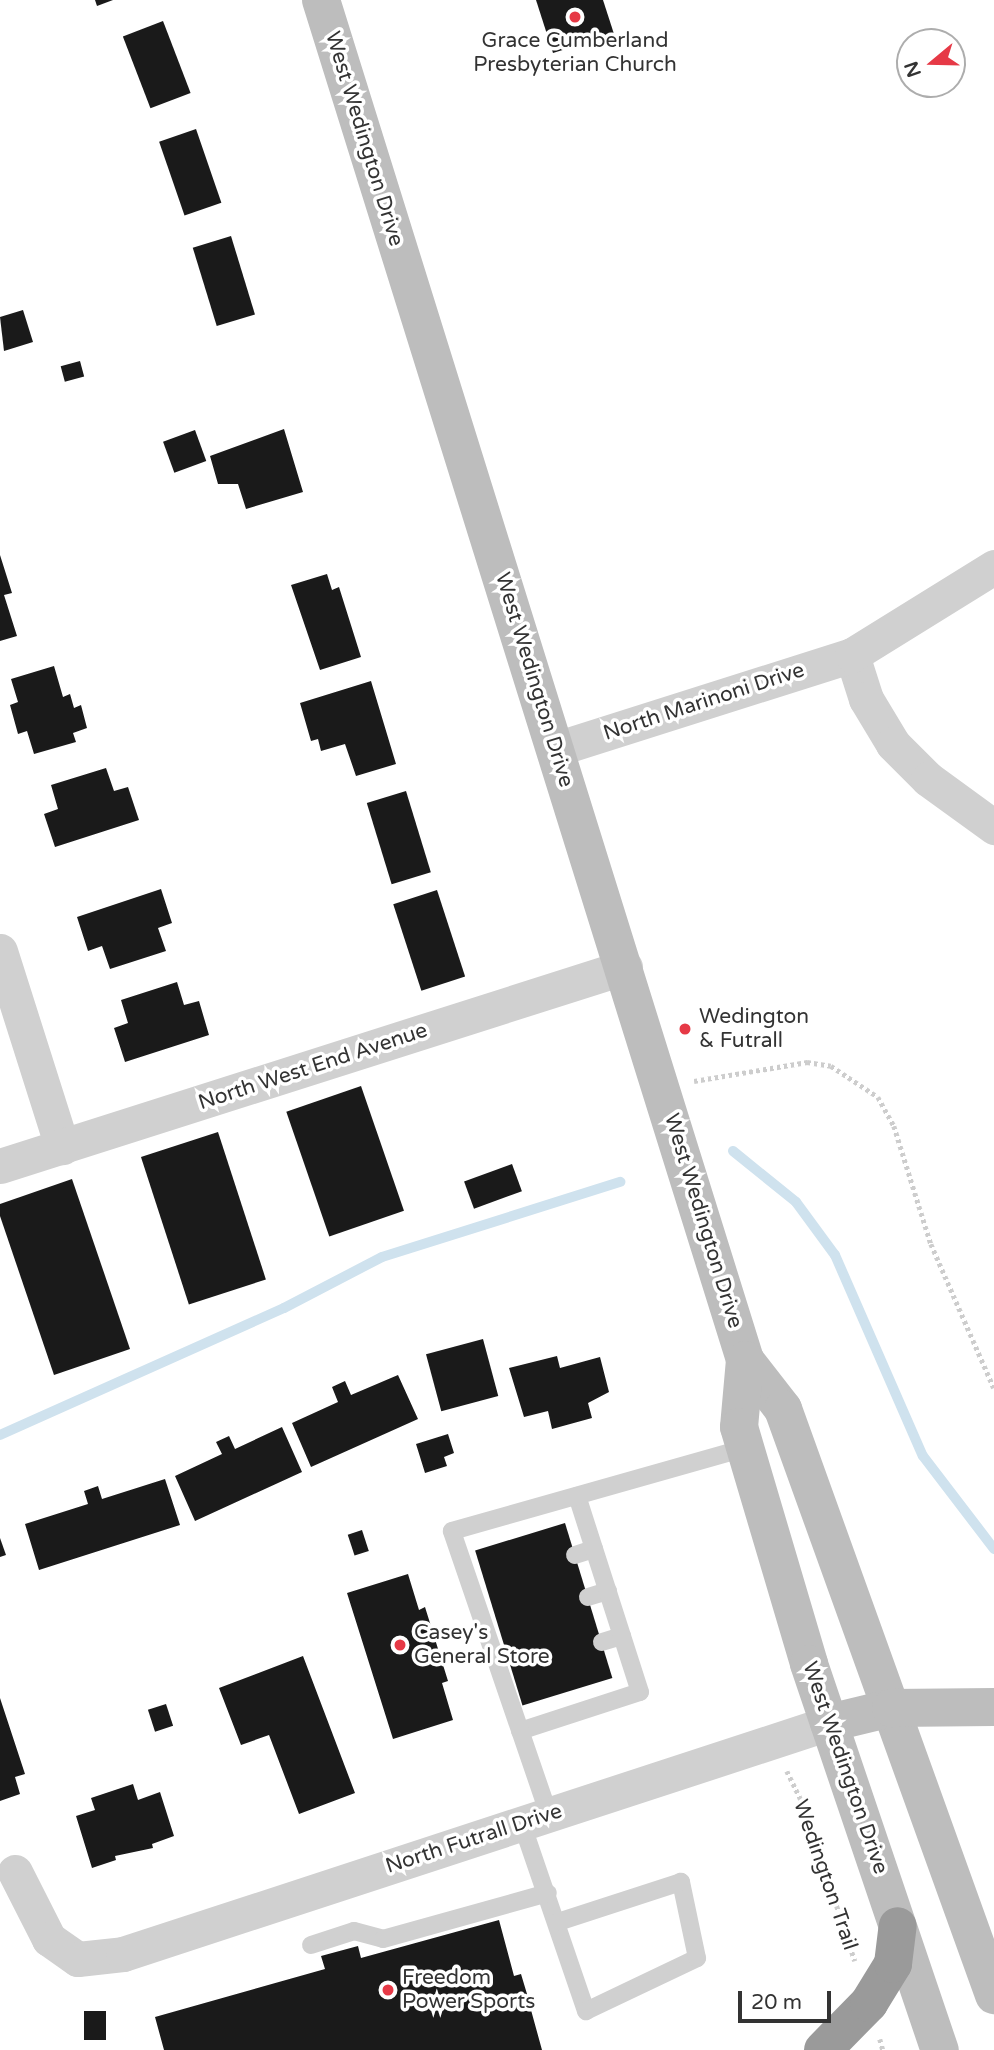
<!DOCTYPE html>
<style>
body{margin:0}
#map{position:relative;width:994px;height:2050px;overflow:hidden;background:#fff;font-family:"Varela Round",sans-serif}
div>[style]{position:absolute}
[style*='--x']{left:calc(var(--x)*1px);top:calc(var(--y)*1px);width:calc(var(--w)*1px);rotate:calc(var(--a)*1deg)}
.stream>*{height:10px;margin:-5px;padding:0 5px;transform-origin:5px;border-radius:5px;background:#cfe2ee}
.building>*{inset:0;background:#1a1a1a;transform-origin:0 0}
.path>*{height:4.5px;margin-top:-2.25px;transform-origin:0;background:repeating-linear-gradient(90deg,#cdcdcd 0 3.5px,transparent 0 7px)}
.service>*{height:18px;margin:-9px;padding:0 9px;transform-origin:9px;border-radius:9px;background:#d0d0d0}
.minor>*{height:35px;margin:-17.5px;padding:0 17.5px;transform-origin:17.5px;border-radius:17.5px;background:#d0d0d0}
.secondary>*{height:38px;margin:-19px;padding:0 19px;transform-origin:19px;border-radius:19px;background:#bdbdbd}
.motorway>*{height:38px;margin:-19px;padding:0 19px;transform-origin:19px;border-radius:19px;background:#9a9a9a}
.dots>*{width:19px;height:19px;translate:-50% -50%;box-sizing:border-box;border:4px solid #fff;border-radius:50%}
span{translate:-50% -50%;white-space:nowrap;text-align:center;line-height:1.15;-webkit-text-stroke:7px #fff;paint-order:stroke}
.poi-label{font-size:21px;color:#333}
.left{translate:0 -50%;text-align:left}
.street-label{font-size:21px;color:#333}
.north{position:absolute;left:896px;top:28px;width:70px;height:70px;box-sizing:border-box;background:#fff;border:2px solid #adadad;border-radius:50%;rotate:251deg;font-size:19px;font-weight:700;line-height:28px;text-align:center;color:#333}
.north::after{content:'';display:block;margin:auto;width:24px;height:32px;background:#e63946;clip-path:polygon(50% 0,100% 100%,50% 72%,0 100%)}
.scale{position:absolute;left:738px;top:1991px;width:93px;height:32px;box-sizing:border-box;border:4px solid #333;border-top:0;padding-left:9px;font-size:21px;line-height:24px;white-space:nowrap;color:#333;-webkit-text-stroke:5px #fff;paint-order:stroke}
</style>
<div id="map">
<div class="stream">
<i style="--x:733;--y:1151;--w:81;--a:39"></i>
<i style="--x:796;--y:1202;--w:66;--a:53.7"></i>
<i style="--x:835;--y:1255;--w:219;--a:66.4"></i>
<i style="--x:923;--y:1456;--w:117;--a:52.6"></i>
<i style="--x:0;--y:1435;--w:311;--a:-24.1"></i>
<i style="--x:284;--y:1308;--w:110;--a:-27.5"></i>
<i style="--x:382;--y:1257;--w:250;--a:-17.5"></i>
</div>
<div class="building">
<i style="clip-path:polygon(95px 0,113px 0,97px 6px)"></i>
<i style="clip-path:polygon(536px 0,603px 0,614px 34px,553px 53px)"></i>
<i style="left:163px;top:21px;width:77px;height:43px;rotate:69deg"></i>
<i style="left:196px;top:129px;width:78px;height:39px;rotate:71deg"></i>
<i style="left:231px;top:236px;width:82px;height:40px;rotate:73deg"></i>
<i style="clip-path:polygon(23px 310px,33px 342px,4px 351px,0 317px)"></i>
<i style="left:80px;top:361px;width:16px;height:20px;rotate:75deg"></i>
<i style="clip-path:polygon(284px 429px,303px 492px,246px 509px,238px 484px,218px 484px,210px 456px)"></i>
<i style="left:195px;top:430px;width:33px;height:34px;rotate:70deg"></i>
<i style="clip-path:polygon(0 555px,12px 593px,4px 595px,17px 636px,0 641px)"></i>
<i style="clip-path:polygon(327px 574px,332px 590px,339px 587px,361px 657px,320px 670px,291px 585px)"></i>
<i style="clip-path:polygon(54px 666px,63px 697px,70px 694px,74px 708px,81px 705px,87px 728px,73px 733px,76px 742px,34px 754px,27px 731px,18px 734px,10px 705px,18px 702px,11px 679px)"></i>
<i style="clip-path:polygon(371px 681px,396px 764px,356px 776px,345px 744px,321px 751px,318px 739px,311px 741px,300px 703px)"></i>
<i style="clip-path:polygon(106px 768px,114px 791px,128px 787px,139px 820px,55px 847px,44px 814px,58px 809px,51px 785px)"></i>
<i style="left:406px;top:791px;width:85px;height:41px;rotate:73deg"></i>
<i style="clip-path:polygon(161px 889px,172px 923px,158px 928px,166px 951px,110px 969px,102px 946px,88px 951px,77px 917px)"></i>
<i style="left:437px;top:890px;width:91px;height:46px;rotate:72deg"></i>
<i style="clip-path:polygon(177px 982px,184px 1005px,199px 1001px,209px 1035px,125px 1062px,114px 1028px,128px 1023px,121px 1000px)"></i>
<i style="left:361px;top:1086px;width:132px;height:79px;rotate:71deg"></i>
<i style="left:218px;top:1132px;width:155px;height:81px;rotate:72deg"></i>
<i style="left:512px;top:1164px;width:29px;height:51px;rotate:70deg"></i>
<i style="clip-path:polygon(72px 1179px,130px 1349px,54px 1375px,0 1216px,0 1204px)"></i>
<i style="left:483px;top:1339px;width:59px;height:59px;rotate:75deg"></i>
<i style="clip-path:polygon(557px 1356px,560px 1368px,600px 1357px,609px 1392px,588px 1403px,592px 1418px,552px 1429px,548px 1411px,524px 1417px,509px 1368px)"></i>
<i style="clip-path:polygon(398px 1375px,418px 1419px,311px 1467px,292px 1423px,338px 1402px,332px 1387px,345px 1381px,351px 1395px)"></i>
<i style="clip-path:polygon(282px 1427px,302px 1472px,195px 1521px,175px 1476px,222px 1454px,216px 1442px,229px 1436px,235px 1449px)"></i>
<i style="clip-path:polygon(448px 1434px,454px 1453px,444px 1457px,447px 1466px,425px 1473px,416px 1444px)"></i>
<i style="clip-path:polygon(165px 1479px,180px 1525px,39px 1570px,25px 1524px,88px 1504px,84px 1491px,98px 1486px,102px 1499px)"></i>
<i style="left:565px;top:1523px;width:162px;height:94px;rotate:73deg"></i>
<i style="left:362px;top:1530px;width:22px;height:15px;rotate:72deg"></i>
<i style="clip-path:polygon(0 1538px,6px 1555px,0 1557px)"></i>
<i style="clip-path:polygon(408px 1574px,419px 1610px,425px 1607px,448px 1681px,442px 1683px,453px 1720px,393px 1739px,347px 1593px)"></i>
<i style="clip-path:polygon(303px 1656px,355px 1793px,299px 1814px,269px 1735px,241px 1745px,219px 1688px)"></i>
<i style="clip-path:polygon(0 1698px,25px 1774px,15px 1777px,20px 1794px,0 1801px)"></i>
<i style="left:166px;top:1704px;width:23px;height:19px;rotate:72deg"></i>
<i style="clip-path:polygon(133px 1784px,138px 1800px,160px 1792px,174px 1836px,152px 1844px,153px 1848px,115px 1856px,116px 1860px,92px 1868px,76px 1816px,95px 1810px,91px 1798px)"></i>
<i style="clip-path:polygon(499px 1920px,514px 1976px,521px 1974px,530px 2004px,522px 2006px,524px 2011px,531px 2010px,542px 2050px,164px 2050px,155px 2017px,325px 1969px,321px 1956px,358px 1946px,361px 1958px)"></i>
<i style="left:84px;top:2011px;width:22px;height:29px"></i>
</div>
<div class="path">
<i style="--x:694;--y:1081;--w:115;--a:-9.5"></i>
<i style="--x:807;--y:1062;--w:24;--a:9"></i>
<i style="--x:831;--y:1066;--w:56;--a:33.4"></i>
<i style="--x:878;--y:1097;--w:33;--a:61"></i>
<i style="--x:894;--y:1126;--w:124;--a:72.6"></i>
<i style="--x:931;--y:1244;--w:157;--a:66.4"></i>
<i style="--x:787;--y:1771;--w:39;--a:64"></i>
<i style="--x:804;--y:1806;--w:163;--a:71.8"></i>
<i style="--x:880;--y:2039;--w:11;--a:75"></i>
</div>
<div class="service">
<i style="--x:575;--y:1555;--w:20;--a:-18"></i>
<i style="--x:588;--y:1597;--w:21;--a:-17"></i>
<i style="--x:602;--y:1642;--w:21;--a:-17"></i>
<i style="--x:520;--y:1731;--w:126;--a:-18"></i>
<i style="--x:640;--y:1692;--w:206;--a:-107.8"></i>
<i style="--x:549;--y:1815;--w:300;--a:-108.9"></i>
<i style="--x:452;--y:1531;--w:305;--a:-15.8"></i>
<i style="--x:522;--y:1824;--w:198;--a:71.1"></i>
<i style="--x:586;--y:2011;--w:123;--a:-25.5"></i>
<i style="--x:697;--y:1958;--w:78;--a:-101.9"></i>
<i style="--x:681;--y:1882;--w:129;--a:162"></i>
<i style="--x:311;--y:1945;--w:45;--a:-18"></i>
<i style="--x:354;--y:1931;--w:30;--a:15"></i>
<i style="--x:383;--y:1939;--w:171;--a:-15.6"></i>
</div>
<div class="minor">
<i style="--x:852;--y:655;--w:46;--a:72.3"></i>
<i style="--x:866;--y:699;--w:52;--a:59"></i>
<i style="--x:893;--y:744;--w:49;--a:45"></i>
<i style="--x:928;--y:779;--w:82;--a:36"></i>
<i style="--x:556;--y:749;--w:311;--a:-17.6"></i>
<i style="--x:852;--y:655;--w:167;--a:-31.8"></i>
<i style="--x:0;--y:951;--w:206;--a:72.4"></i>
<i style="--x:0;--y:1166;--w:656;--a:-17.66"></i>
<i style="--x:15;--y:1872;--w:75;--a:63.1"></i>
<i style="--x:49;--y:1939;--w:35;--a:35"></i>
<i style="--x:78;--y:1959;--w:45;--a:-6.3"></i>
<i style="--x:123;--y:1954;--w:743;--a:-18.12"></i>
</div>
<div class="secondary">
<i style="--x:321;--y:0;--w:1425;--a:72.68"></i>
<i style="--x:745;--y:1360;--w:62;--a:52.2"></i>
<i style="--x:783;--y:1409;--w:623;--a:70.2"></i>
<i style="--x:745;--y:1360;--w:67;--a:95.1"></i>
<i style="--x:739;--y:1427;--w:247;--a:73.5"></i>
<i style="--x:809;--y:1664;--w:408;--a:71.3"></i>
<i style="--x:829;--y:1723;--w:64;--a:-13.6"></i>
<i style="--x:891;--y:1708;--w:103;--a:-0.6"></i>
</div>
<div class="motorway">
<i style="--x:823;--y:2050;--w:66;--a:-45.6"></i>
<i style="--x:869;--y:2003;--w:46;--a:-58.4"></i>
<i style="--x:893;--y:1964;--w:38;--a:-83"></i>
</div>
<div class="dots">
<i style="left:575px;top:17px;background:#e63946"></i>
<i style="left:685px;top:1029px;background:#e63946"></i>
<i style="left:400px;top:1645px;background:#e63946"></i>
<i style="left:388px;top:1990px;background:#e63946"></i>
</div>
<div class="poi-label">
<span style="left:575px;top:53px">Grace Cumberland<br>Presbyterian Church</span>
<span class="left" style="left:699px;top:1029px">Wedington<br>&amp; Futrall</span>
<span class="left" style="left:414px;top:1645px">Casey's<br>General Store</span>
<span class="left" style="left:402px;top:1990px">Freedom<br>Power Sports</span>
</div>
<div class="street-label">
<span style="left:364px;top:139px;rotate:73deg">West Wedington Drive</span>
<span style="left:534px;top:680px;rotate:73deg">West Wedington Drive</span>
<span style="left:704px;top:702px;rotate:-18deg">North Marinoni Drive</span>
<span style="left:313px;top:1067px;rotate:-18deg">North West End Avenue</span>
<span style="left:703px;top:1221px;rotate:73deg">West Wedington Drive</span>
<span style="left:845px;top:1768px;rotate:71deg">West Wedington Drive</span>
<span style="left:474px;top:1839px;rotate:-18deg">North Futrall Drive</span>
<span style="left:825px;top:1875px;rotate:71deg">Wedington Trail</span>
</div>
<div class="north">N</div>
<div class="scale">20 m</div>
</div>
